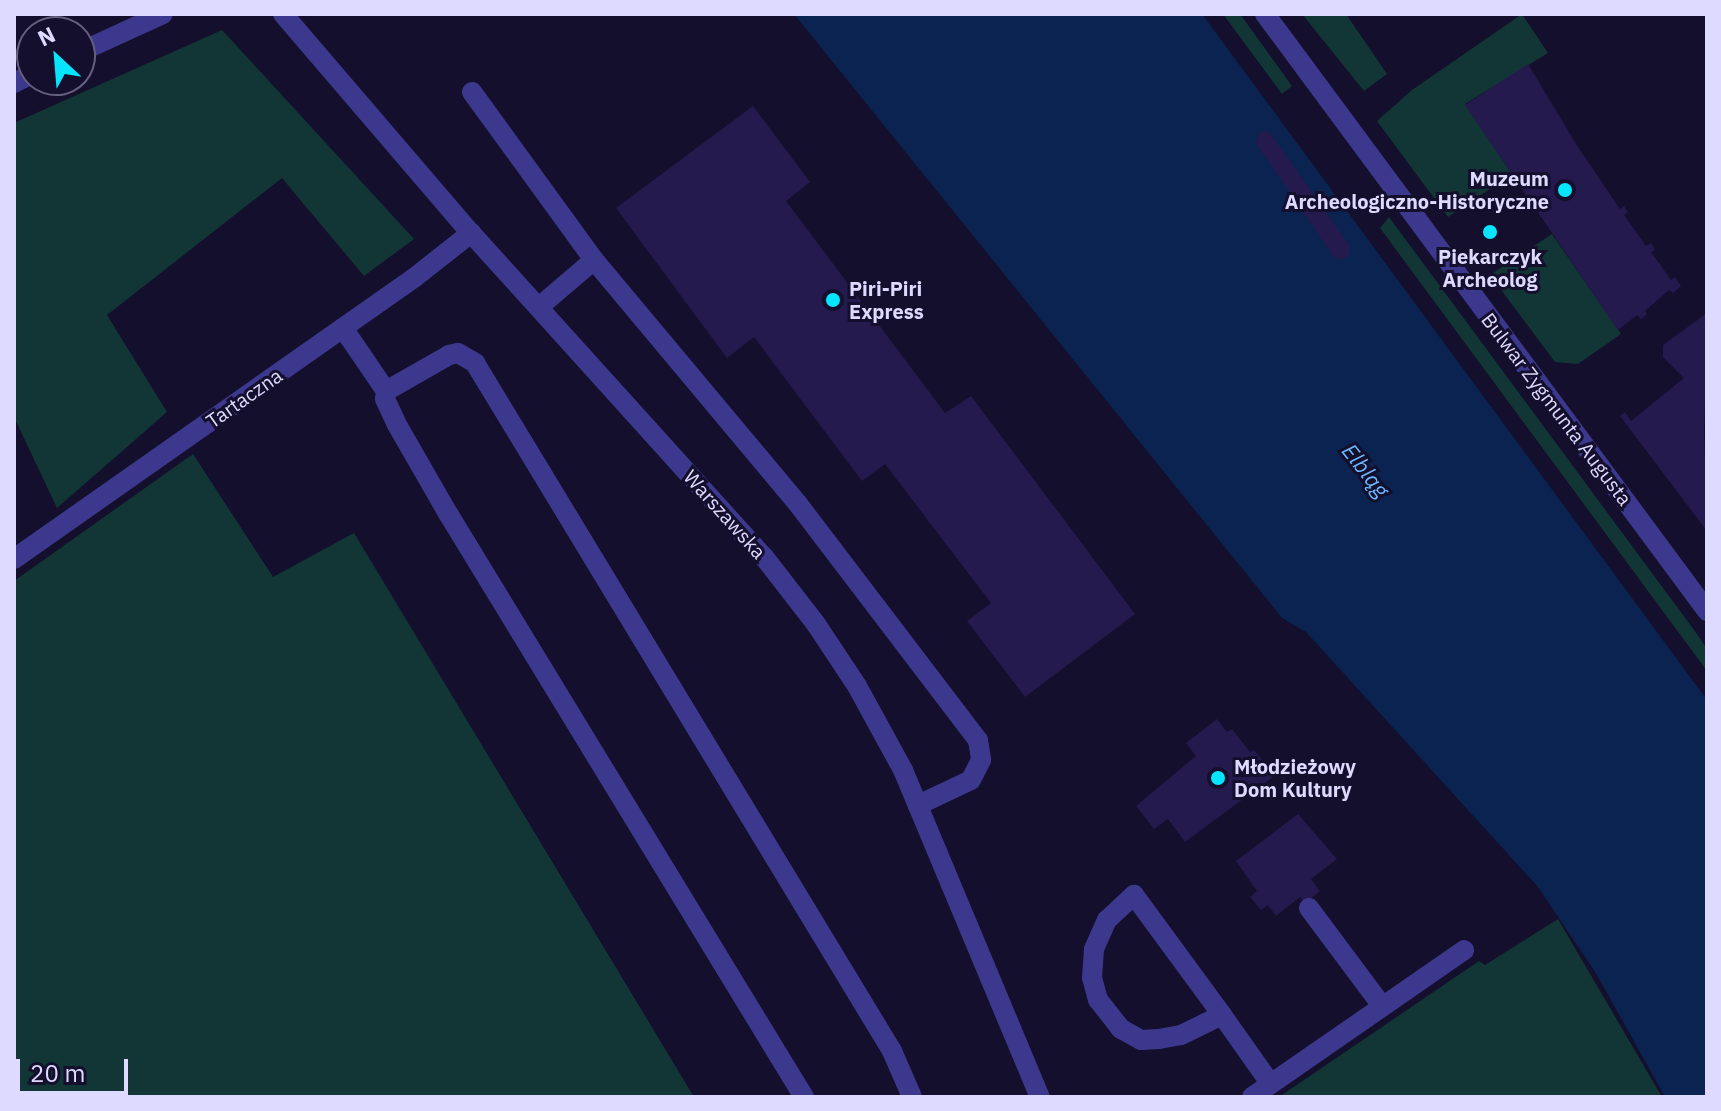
<!DOCTYPE html>
<meta charset="utf-8">
<style>
body{margin:0}
#map{position:relative;width:1721px;height:1111px;overflow:hidden;background:#140f2c;font-family:"IBM Plex Sans",sans-serif}
div>[style]{position:absolute}
[style*='--x']{left:calc(var(--x)*1px);top:calc(var(--y)*1px);width:calc(var(--w)*1px);rotate:calc(var(--a)*1deg)}
.green>*{inset:0;background:#123635}
.water>*{inset:0;background:#0a2350}
.building>*{inset:0;background:#251a4e}
.minor>*{height:20px;margin:-10px;padding:0 10px;transform-origin:10px;border-radius:10px;background:#3c388d}
.dots>*{width:22px;height:22px;translate:-50% -50%;box-sizing:border-box;border:4px solid #140f2c;border-radius:50%}
span{translate:-50% -50%;white-space:nowrap;text-align:center;line-height:1.15;-webkit-text-stroke:6px #140f2c;paint-order:stroke}
.poi-label{font-size:20px;color:#dedaff;font-weight:700}
.right{translate:-100% -50%;text-align:right}
.left{translate:0 -50%;text-align:left}
.street-label{font-size:20px;color:#dedaff}
.water-label{font-size:22px;color:#68b8ff;font-style:italic}
.frame{position:absolute;inset:0;border:16px solid #dedaff;pointer-events:none}
.north{position:absolute;left:16px;top:16px;width:80px;height:80px;box-sizing:border-box;background:#140f2c;border:2px solid #656080;border-radius:50%;rotate:334deg;font-size:22px;font-weight:700;line-height:32px;text-align:center;color:#dedaff}
.north::after{content:'';display:block;margin:auto;width:28px;height:36px;background:#06e5ff;clip-path:polygon(50% 0,100% 100%,50% 72%,0 100%)}
.scale{position:absolute;left:16px;top:1059px;width:112px;height:36px;box-sizing:border-box;border:4px solid #dedaff;border-top:0;padding-left:10px;font-size:24px;line-height:28px;white-space:nowrap;color:#dedaff;-webkit-text-stroke:6px #140f2c;paint-order:stroke}
</style>
<div id="map">
<div class="green">
<i style="clip-path:polygon(1223px 14px,1240px 14px,1292px 86px,1282px 94px)"></i>
<i style="clip-path:polygon(1302px 14px,1346px 14px,1387px 74px,1364px 91px)"></i>
<i style="clip-path:polygon(1522px 14px,1548px 53px,1465px 104px,1512px 174px,1448px 217px,1377px 121px,1412px 90px)"></i>
<i style="clip-path:polygon(222px 30px,414px 239px,364px 276px,282px 178px,107px 315px,167px 412px,57px 508px,14px 417px,14px 123px)"></i>
<i style="clip-path:polygon(1389px 217px,1697px 634px,1707px 649px,1707px 671px,1380px 228px)"></i>
<i style="clip-path:polygon(1552px 234px,1621px 334px,1578px 364px,1555px 362px,1490px 275px)"></i>
<i style="clip-path:polygon(193px 454px,273px 577px,354px 533px,694px 1097px,14px 1097px,14px 581px)"></i>
<i style="clip-path:polygon(1558px 919px,1662px 1097px,1279px 1097px,1479px 961px,1485px 965px)"></i>
</div>
<div class="water">
<i style="clip-path:polygon(794px 14px,1202px 14px,1707px 700px,1707px 1097px,1665px 1097px,1597px 975px,1538px 887px,1306px 632px,1282px 618px)"></i>
</div>
<div class="building">
<i style="clip-path:polygon(1528px 64px,1576px 144px,1620px 209px,1624px 206px,1628px 212px,1624px 215px,1646px 246px,1651px 243px,1655px 250px,1651px 252px,1671px 280px,1675px 277px,1681px 286px,1673px 293px,1669px 290px,1645px 311px,1647px 314px,1641px 319px,1637px 315px,1618px 330px,1465px 105px)"></i>
<i style="clip-path:polygon(753px 106px,810px 182px,786px 201px,945px 413px,971px 396px,1135px 614px,1025px 697px,967px 621px,991px 603px,885px 464px,862px 481px,754px 337px,727px 358px,616px 208px)"></i>
<i style="clip-path:polygon(1265px 131px,1271px 134px,1349px 245px,1349px 255px,1342px 260px,1333px 256px,1256px 143px,1260px 132px)"></i>
<i style="clip-path:polygon(1707px 313px,1704px 432px,1707px 531px,1620px 416px,1625px 412px,1631px 421px,1684px 378px,1663px 357px,1663px 345px)"></i>
<i style="clip-path:polygon(1217px 719px,1227px 732px,1232px 729px,1250px 752px,1254px 750px,1274px 776px,1185px 842px,1168px 819px,1154px 829px,1136px 806px,1196px 756px,1186px 743px)"></i>
<i style="clip-path:polygon(1298px 814px,1337px 859px,1311px 879px,1320px 891px,1305px 903px,1300px 897px,1276px 916px,1268px 905px,1261px 910px,1250px 897px,1257px 891px,1236px 861px)"></i>
</div>
<div class="minor">
<i style="--x:283;--y:14;--w:289;--a:49.4"></i>
<i style="--x:471;--y:233;--w:437;--a:47.9"></i>
<i style="--x:764;--y:557;--w:85;--a:52.2"></i>
<i style="--x:816;--y:624;--w:74;--a:56.5"></i>
<i style="--x:857;--y:686;--w:96;--a:61.3"></i>
<i style="--x:903;--y:770;--w:355;--a:67.3"></i>
<i style="--x:1265;--y:14;--w:743;--a:53.48"></i>
<i style="--x:80;--y:52;--w:91;--a:-24.6"></i>
<i style="--x:14;--y:83;--w:20;--a:-27"></i>
<i style="--x:472;--y:92;--w:208;--a:54"></i>
<i style="--x:594;--y:260;--w:318;--a:50.1"></i>
<i style="--x:798;--y:504;--w:297;--a:52.7"></i>
<i style="--x:978;--y:740;--w:20;--a:81"></i>
<i style="--x:981;--y:760;--w:22;--a:117"></i>
<i style="--x:971;--y:780;--w:59;--a:154.7"></i>
<i style="--x:539;--y:307;--w:72;--a:-40.5"></i>
<i style="--x:343;--y:328;--w:76;--a:55.7"></i>
<i style="--x:386;--y:391;--w:8;--a:97"></i>
<i style="--x:385;--y:399;--w:26;--a:65"></i>
<i style="--x:396;--y:423;--w:106;--a:60.1"></i>
<i style="--x:449;--y:515;--w:682;--a:58.62"></i>
<i style="--x:386;--y:391;--w:73;--a:-29.7"></i>
<i style="--x:449;--y:355;--w:9;--a:-13"></i>
<i style="--x:458;--y:353;--w:20;--a:30"></i>
<i style="--x:475;--y:363;--w:805;--a:58.78"></i>
<i style="--x:892;--y:1051;--w:50;--a:66.5"></i>
<i style="--x:14;--y:559;--w:489;--a:-35.1"></i>
<i style="--x:414;--y:278;--w:73;--a:-38.3"></i>
<i style="--x:1309;--y:908;--w:122;--a:53.3"></i>
<i style="--x:1222;--y:1015;--w:46;--a:154"></i>
<i style="--x:1181;--y:1035;--w:22;--a:170"></i>
<i style="--x:1159;--y:1039;--w:18;--a:177"></i>
<i style="--x:1141;--y:1040;--w:23;--a:-151"></i>
<i style="--x:1121;--y:1029;--w:37;--a:-128"></i>
<i style="--x:1098;--y:1000;--w:23;--a:-105"></i>
<i style="--x:1092;--y:978;--w:29;--a:-86"></i>
<i style="--x:1094;--y:949;--w:32;--a:-66"></i>
<i style="--x:1107;--y:920;--w:37;--a:-43"></i>
<i style="--x:1134;--y:895;--w:149;--a:53.7"></i>
<i style="--x:1222;--y:1015;--w:83;--a:54.8"></i>
<i style="--x:1252;--y:1097;--w:258;--a:-34.7"></i>
</div>
<div class="dots">
<i style="left:1565px;top:190px;background:#06e5ff"></i>
<i style="left:1490px;top:232px;background:#06e5ff"></i>
<i style="left:833px;top:300px;background:#06e5ff"></i>
<i style="left:1218px;top:778px;background:#06e5ff"></i>
</div>
<div class="poi-label">
<span class="right" style="left:1549px;top:190px">Muzeum<br>Archeologiczno-Historyczne</span>
<span style="left:1490px;top:268px">Piekarczyk<br>Archeolog</span>
<span class="left" style="left:849px;top:300px">Piri-Piri<br>Express</span>
<span class="left" style="left:1234px;top:778px">Młodzieżowy<br>Dom Kultury</span>
</div>
<div class="street-label">
<span style="left:244px;top:398px;rotate:-35deg">Tartaczna</span>
<span style="left:1557px;top:409px;rotate:53deg">Bulwar Zygmunta Augusta</span>
<span style="left:725px;top:514px;rotate:48deg">Warszawska</span>
</div>
<div class="water-label">
<span style="left:1366px;top:470px;rotate:52deg">Elbląg</span>
</div>
<div class="frame"></div>
<div class="north">N</div>
<div class="scale">20 m</div>
</div>
